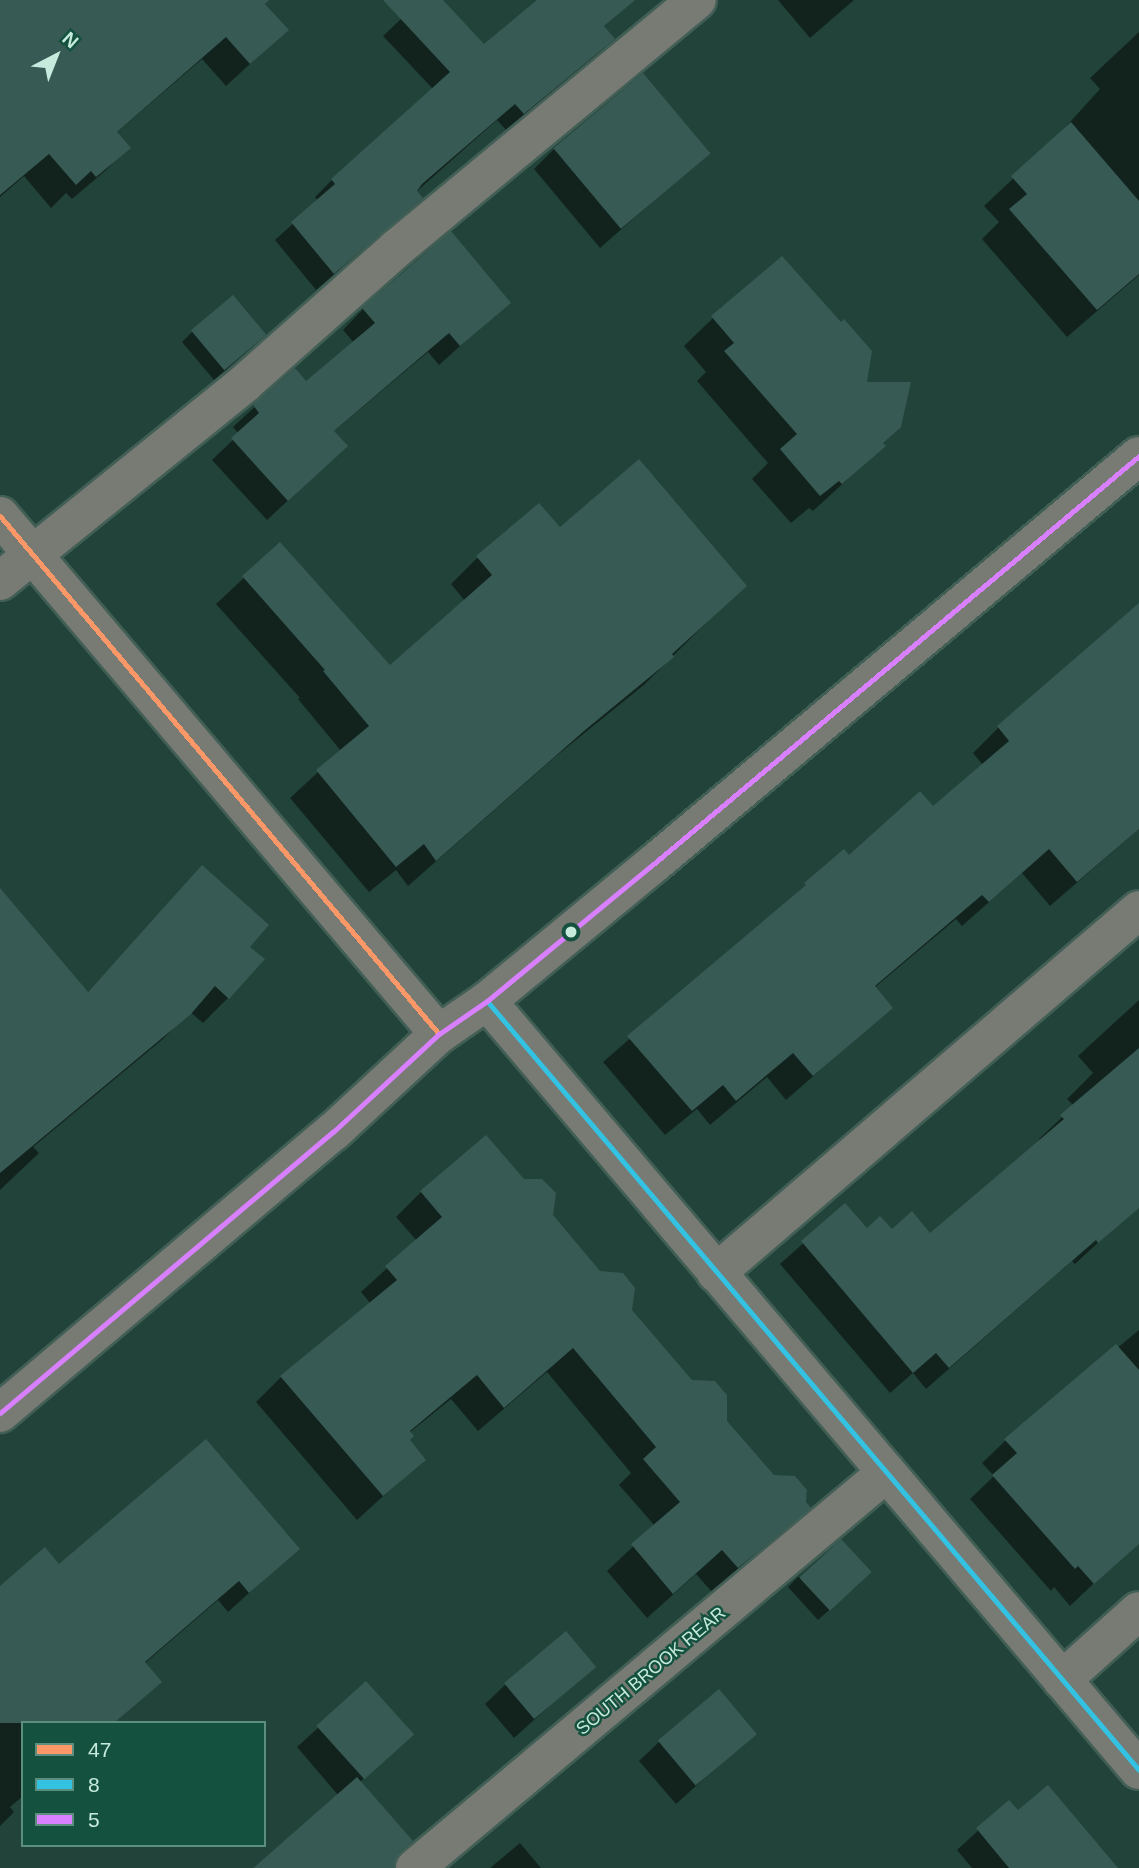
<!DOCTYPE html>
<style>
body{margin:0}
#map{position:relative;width:1139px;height:1868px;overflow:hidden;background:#224339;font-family:Helvetica,sans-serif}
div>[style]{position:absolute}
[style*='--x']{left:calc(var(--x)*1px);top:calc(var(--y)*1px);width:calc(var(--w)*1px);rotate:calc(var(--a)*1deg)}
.shadow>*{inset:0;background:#0007}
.building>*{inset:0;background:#375a54;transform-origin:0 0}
.roads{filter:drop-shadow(2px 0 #425f56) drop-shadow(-2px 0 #425f56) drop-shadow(0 2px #425f56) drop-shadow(0 -2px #425f56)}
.minor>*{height:38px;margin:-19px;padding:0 19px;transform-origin:19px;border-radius:19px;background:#787a74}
.bus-1>*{height:5px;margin:-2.5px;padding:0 2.5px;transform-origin:2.5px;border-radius:2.5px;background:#fc9868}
.bus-2>*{height:5px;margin:-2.5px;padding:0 2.5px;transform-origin:2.5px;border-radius:2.5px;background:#33c2e2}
.bus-3>*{height:5px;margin:-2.5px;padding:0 2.5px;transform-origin:2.5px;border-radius:2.5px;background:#d880ff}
.dots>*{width:19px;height:19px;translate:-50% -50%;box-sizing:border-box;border:4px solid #14513f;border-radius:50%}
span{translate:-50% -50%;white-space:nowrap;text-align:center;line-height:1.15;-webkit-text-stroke:5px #14513f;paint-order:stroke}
.street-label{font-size:18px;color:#c6eadc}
.legend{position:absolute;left:21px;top:1721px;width:245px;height:126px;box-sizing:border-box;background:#14513f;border:2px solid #5b8e7e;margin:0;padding:9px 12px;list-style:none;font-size:21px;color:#c6eadc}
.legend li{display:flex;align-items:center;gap:14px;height:35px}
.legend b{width:35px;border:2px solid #5b8e7e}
.north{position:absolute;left:21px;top:21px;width:70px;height:70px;-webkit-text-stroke:5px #14513f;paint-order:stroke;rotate:42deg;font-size:19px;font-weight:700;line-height:28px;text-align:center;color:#c6eadc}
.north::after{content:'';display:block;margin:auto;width:24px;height:32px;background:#c6eadc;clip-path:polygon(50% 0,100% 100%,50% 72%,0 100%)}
</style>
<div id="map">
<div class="shadow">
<i style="clip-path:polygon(0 0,262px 0,287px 30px,226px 86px,202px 59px,116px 133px,128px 148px,105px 171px,72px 199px,66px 193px,51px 208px,24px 176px,0 197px)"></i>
<i style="clip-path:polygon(421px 0,440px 0,484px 47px,540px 0,605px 0,616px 14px,603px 27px,613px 39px,595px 57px,506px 130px,497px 120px,416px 192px,421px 198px,403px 215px,316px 290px,275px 240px,318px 201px,315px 197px,332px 180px,433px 89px,383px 36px)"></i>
<i style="clip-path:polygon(778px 0,854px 0,810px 38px)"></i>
<i style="clip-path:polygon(1139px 32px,1139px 275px,1067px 337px,982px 239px,999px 222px,984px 206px,1050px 144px,1100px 89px,1090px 78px)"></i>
<i style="clip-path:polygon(554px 149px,708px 153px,600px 248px,534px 169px)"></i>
<i style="clip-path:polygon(509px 302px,439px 365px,428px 352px,333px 432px,325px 466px,267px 520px,212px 460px,239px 434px,233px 427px,295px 370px,306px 384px,354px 343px,343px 330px,363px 309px)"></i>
<i style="clip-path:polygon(713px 318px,865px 383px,884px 446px,813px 511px,809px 508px,791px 523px,752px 479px,768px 463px,697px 381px,706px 372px,684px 346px)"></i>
<i style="clip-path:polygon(193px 331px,254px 345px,214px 380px,182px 342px)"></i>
<i style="clip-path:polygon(560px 529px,717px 612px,645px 684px,555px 757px,408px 886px,396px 870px,369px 892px,290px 798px,341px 751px,298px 699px,300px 698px,216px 604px,280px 544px,390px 667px,465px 601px,451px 584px,478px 557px)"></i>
<i style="clip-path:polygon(1139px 606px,1139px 829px,1050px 906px,1022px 873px,962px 926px,956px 919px,874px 988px,891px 1008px,786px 1100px,767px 1077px,710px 1125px,697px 1109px,665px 1135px,603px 1062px,844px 852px,849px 857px,932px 809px,983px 765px,973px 753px,998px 728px)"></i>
<i style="clip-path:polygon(202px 867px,247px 947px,228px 998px,203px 1023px,190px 1012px,163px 1039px,33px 1147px,39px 1153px,0 1190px,0 891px,86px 994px)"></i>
<i style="clip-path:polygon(1139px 1000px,1139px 1205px,1075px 1264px,1072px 1261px,926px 1389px,913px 1373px,890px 1393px,780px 1264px,845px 1206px,866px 1230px,930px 1235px,1041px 1141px,1039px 1139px,1074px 1106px,1067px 1099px,1093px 1073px,1078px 1056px)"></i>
<i style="clip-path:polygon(421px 1192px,551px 1216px,773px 1476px,808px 1507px,712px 1592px,696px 1574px,647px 1618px,607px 1571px,655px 1526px,619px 1485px,631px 1473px,547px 1372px,478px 1431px,451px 1399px,409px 1433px,408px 1440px,424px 1459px,357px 1520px,256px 1402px,281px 1377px,371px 1304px,361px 1292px,417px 1241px,396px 1217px)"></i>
<i style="clip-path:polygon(1139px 1330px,1139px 1535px,1129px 1550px,1070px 1606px,1054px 1587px,1051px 1591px,970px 1499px,994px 1476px,982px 1463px,1005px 1441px)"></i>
<i style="clip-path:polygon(298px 1549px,228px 1612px,218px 1600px,144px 1664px,160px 1682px,114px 1723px,23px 1723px,23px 1796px,10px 1807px,14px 1812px,0 1826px,0 1589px,59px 1566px)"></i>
<i style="clip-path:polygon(798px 1577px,860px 1583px,818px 1620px,788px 1587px)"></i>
<i style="clip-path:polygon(594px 1666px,514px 1738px,485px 1704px,506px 1684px)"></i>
<i style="clip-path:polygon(366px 1684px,411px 1735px,360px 1782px,397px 1855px,387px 1868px,253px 1868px,338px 1795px,297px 1747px)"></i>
<i style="clip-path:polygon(754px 1734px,676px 1804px,639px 1761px,660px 1741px)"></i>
<i style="clip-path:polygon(1009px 1802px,1018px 1813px,1116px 1868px,972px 1868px,957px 1850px)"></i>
<i style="clip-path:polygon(520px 1843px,541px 1868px,490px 1868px)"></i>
</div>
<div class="building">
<i style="clip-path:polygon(0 0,269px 0,265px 4px,289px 30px,250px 64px,226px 37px,117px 132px,131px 148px,96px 177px,91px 171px,76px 185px,49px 154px,0 195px)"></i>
<i style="clip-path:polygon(383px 0,443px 0,484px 44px,537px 0,635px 0,604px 26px,615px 39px,524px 114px,515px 104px,422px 184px,417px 191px,423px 198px,334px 274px,291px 222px,335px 184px,331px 179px,450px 72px)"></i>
<i style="left:643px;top:73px;width:105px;height:117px;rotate:50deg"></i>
<i style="clip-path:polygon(1071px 122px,1139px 201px,1139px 274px,1097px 310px,1009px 209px,1027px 194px,1011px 176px)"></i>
<i style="clip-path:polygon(451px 231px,511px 303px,460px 346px,449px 333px,334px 431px,348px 446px,288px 501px,231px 438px,259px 413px,253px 405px,295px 368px,306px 381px,375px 323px,362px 308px)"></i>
<i style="clip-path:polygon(782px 256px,841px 322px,844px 319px,872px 351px,867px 382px,911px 382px,901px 427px,883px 443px,886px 446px,842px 484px,839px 481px,820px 496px,780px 449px,797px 434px,724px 351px,734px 343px,711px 316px)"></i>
<i style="left:233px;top:295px;width:52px;height:55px;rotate:50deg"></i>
<i style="clip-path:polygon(639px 459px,747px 586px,672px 654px,674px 657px,584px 731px,436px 861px,424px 844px,396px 867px,316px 770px,369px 726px,323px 671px,325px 670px,242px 576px,280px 542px,390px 665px,492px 575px,476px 556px,539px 503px,560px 527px)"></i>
<i style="clip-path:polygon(1139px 603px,1139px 829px,1077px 882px,1049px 849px,989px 902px,982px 895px,875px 986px,893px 1008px,813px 1076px,793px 1053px,736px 1101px,723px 1085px,692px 1111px,627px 1036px,806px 885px,804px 883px,844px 849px,849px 855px,920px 791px,933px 806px,1009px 741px,997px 726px)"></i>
<i style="clip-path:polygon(202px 865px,269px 925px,250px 947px,265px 959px,229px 999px,215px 986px,191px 1014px,0 1173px,0 888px,88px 992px)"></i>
<i style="clip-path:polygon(1139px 1048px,1139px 1208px,1098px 1243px,1096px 1240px,949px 1368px,936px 1353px,913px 1373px,801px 1241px,845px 1203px,867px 1228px,880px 1216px,892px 1229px,912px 1211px,930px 1233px,1064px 1119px,1060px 1115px)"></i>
<i style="clip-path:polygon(486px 1135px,524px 1179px,542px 1179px,556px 1193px,553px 1215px,600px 1271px,623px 1273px,635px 1288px,632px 1310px,692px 1380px,715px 1381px,727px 1395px,727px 1421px,774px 1475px,795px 1476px,807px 1490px,806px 1502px,811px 1508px,738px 1568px,722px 1550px,673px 1594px,631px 1544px,680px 1502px,643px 1459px,656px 1447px,573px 1348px,504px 1408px,477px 1375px,410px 1431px,414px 1436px,410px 1440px,426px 1460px,383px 1496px,280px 1376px,397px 1280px,385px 1266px,442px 1217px,420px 1191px)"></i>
<i style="clip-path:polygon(1116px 1344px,1139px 1370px,1139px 1544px,1094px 1584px,1078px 1566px,1075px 1569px,992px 1475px,1017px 1453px,1004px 1439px)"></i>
<i style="clip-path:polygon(206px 1439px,300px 1549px,249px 1593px,239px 1581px,145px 1662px,162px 1682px,114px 1723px,0 1723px,0 1586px,45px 1547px,59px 1564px)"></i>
<i style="left:841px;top:1539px;width:45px;height:57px;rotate:47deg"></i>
<i style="left:566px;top:1631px;width:47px;height:81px;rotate:50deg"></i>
<i style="left:366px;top:1681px;width:72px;height:67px;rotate:48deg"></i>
<i style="left:719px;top:1689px;width:59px;height:80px;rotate:50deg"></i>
<i style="clip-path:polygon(357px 1777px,413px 1841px,400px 1852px,394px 1868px,253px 1868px)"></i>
<i style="clip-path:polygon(1048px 1785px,1118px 1868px,1009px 1868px,976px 1828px,1009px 1800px,1018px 1810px)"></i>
</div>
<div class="roads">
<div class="minor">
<i style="--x:0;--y:516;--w:679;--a:49.72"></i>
<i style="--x:0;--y:581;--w:315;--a:-38.9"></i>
<i style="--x:245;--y:383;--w:203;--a:-41.6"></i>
<i style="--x:397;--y:248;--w:389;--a:-39.6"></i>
<i style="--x:487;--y:1001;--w:1008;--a:49.71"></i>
<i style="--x:716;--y:1273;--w:557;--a:-40.63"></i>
<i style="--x:0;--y:1413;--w:436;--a:-40.2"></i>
<i style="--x:333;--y:1132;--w:144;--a:-42.8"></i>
<i style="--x:439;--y:1034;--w:58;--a:-34.5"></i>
<i style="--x:487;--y:1001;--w:212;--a:-39.5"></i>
<i style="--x:651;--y:866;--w:637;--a:-40.04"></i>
<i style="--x:1062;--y:1680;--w:103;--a:-41.9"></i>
<i style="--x:415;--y:1868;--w:615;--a:-39.98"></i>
</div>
</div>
<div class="bus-1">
<i style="--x:0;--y:516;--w:679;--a:49.72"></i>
</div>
<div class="bus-2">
<i style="--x:487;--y:1001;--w:1008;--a:49.71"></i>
</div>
<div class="bus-3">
<i style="--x:0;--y:1413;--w:436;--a:-40.2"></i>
<i style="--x:333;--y:1132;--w:144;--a:-42.8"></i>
<i style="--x:439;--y:1034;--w:58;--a:-34.5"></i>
<i style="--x:487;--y:1001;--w:212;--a:-39.5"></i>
<i style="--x:651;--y:866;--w:637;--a:-40.04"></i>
</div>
<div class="dots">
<i style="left:571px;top:932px;background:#c6eadc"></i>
</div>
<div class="street-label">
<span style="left:651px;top:1671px;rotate:-40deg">SOUTH BROOK REAR</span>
</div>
<ul class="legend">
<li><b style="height:9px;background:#fc9868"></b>47</li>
<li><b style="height:9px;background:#33c2e2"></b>8</li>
<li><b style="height:9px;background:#d880ff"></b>5</li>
</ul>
<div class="north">N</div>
</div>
